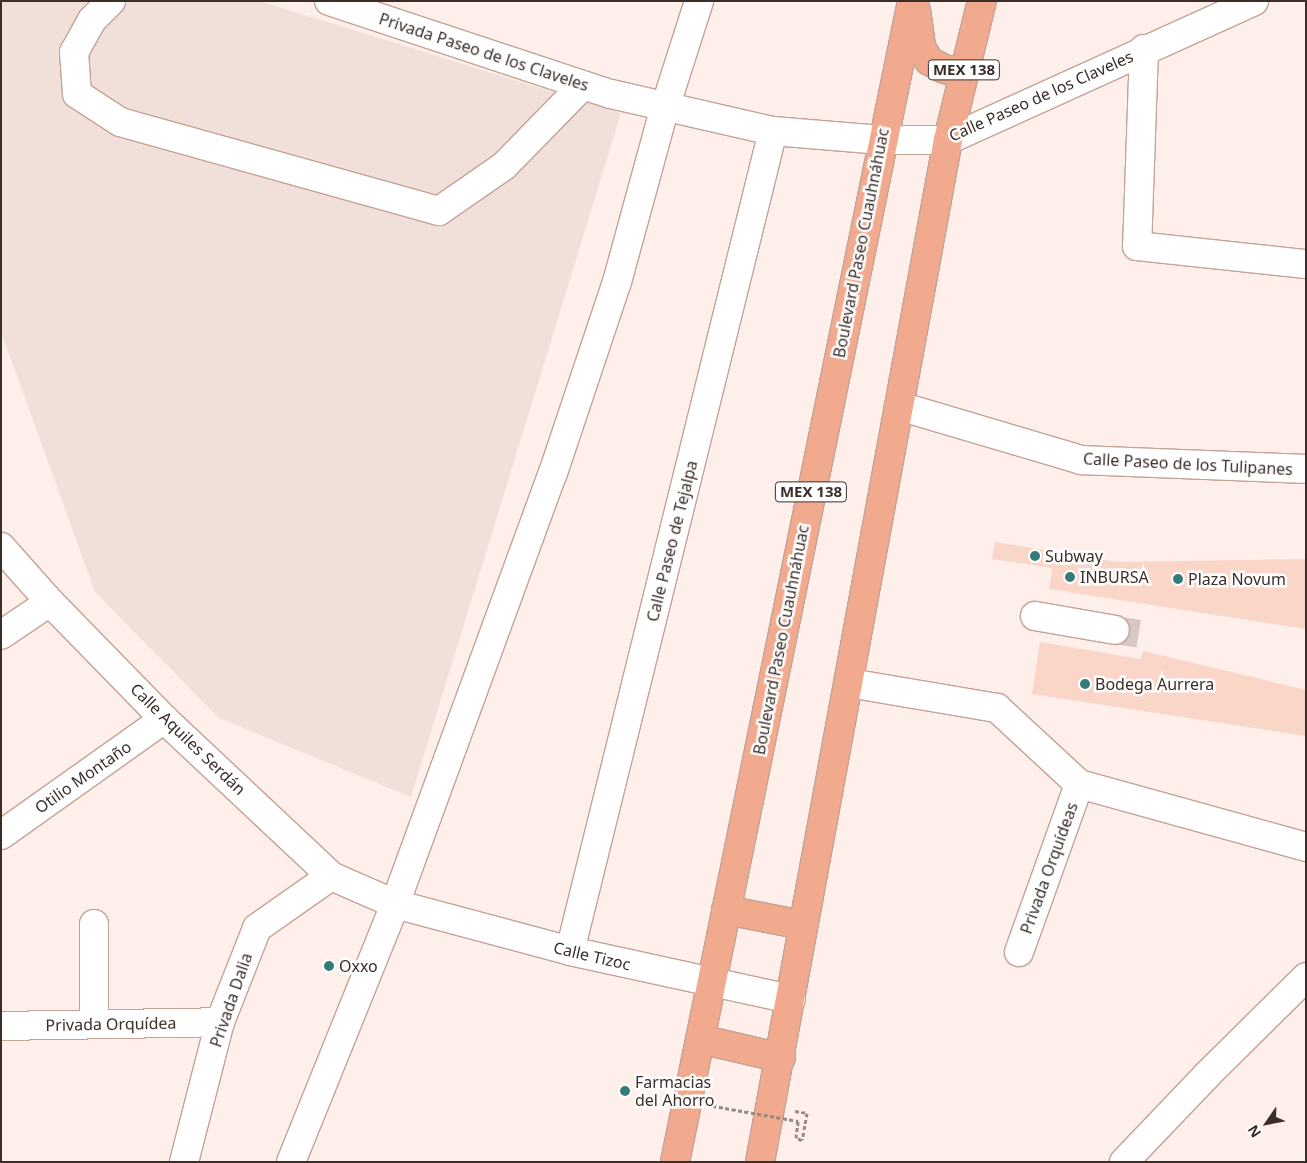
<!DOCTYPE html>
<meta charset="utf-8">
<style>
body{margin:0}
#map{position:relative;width:1307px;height:1163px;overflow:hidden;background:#feefea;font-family:"Noto Sans",sans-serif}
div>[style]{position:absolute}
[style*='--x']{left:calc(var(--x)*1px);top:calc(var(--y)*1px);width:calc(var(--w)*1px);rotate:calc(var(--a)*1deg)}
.built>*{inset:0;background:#f1e0da}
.building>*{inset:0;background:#fad6c8}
.minor-tunnel>*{height:28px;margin-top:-14px;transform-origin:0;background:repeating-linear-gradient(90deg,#d7c8c3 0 28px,transparent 0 42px)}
.path>*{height:3px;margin-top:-1.5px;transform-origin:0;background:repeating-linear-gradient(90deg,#968883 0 4px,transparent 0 6.5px)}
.roads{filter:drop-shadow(1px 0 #c4a296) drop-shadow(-1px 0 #c4a296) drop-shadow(0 1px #c4a296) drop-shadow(0 -1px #c4a296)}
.minor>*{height:28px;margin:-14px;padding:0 14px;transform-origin:14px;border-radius:14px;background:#fff}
.major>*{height:28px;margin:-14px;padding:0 14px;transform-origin:14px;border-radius:14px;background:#f2aa8e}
.path-bridge>*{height:3px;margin-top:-1.5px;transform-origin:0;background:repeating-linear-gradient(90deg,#968883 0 4px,transparent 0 6.5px)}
.dots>*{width:14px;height:14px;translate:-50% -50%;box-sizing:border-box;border:2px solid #fff;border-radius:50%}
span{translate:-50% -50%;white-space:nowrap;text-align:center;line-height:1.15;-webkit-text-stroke:5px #fff;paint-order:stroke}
.shield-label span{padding:1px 4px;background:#fff;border:1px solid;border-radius:4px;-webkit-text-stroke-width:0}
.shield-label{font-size:15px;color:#3b2e29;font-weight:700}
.street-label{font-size:16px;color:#3b2e29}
.poi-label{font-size:16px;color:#3b2e29}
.left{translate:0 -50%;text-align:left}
.frame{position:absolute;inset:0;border:2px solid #3b2e29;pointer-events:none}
.north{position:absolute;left:1242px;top:1098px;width:50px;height:50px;-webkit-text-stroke:4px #fff;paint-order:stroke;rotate:237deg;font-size:14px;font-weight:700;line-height:20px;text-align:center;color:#3b2e29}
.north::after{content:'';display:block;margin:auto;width:18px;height:22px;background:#3b2e29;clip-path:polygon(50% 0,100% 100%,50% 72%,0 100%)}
</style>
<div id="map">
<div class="built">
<i style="clip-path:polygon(1px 1px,260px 1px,621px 113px,411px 797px,219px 718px,95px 592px,1px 332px)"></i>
</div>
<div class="building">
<i style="clip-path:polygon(995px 542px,1117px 562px,1306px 559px,1306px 629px,1049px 589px,1052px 568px,992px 559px)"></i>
<i style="clip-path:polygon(1040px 642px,1141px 659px,1143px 651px,1306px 690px,1306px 736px,1032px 694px)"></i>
</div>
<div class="minor-tunnel">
<i style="--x:1115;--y:630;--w:24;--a:9"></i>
</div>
<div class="path">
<i style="--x:795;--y:1111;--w:12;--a:9"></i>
<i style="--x:807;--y:1113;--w:27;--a:100"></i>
<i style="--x:802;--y:1140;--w:6;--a:-162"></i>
<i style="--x:796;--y:1138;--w:17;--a:-83"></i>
</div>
<div class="roads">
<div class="minor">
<i style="--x:111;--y:1;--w:27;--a:135"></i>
<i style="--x:92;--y:20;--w:37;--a:119"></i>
<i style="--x:74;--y:52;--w:42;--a:85.9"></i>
<i style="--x:77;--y:94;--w:51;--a:33.1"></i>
<i style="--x:120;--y:122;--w:331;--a:15.6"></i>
<i style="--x:439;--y:211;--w:79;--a:-34.7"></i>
<i style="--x:504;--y:166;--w:113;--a:-45.7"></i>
<i style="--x:329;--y:1;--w:297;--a:18.3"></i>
<i style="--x:611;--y:94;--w:166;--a:12.9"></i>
<i style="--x:773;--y:131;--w:109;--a:4.7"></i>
<i style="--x:882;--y:140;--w:66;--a:0"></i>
<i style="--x:948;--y:140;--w:336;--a:-24.4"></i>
<i style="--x:1144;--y:49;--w:197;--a:92"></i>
<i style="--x:1137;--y:246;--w:170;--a:6.1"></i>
<i style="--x:899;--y:406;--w:190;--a:16.5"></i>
<i style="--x:1081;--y:460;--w:225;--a:2.3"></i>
<i style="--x:1;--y:547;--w:74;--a:48.3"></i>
<i style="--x:50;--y:602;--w:163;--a:45.7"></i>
<i style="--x:164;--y:719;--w:229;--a:43.2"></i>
<i style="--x:331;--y:876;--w:70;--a:23.6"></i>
<i style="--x:395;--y:904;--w:181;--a:15"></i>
<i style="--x:570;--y:951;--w:226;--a:12.3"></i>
<i style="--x:1035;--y:616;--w:81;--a:9.9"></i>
<i style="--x:1;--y:635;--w:59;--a:-34"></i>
<i style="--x:849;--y:683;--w:150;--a:9.6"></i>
<i style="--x:997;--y:708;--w:112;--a:42.8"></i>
<i style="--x:1079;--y:784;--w:236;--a:15.5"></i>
<i style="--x:1;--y:835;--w:200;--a:-35.4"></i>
<i style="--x:94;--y:924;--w:100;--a:90"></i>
<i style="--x:570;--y:951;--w:845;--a:-76.1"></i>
<i style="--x:1019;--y:952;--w:178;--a:-70.3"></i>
<i style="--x:1;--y:1026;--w:219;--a:-1"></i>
<i style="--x:184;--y:1162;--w:145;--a:-75.6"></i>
<i style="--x:220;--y:1022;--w:101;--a:-68.5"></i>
<i style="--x:257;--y:928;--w:90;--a:-35.1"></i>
<i style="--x:291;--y:1162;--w:278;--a:-68"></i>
<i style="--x:395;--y:904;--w:459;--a:-69.9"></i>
<i style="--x:553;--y:473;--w:201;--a:-71.5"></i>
<i style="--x:617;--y:282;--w:174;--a:-74.7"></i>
<i style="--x:663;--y:114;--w:119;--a:-72.3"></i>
<i style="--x:1124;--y:1162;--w:120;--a:-46.3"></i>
<i style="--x:1207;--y:1075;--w:139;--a:-44.7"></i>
</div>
<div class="major">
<i style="--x:916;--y:10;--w:37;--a:82"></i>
<i style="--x:921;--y:47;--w:16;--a:60"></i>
<i style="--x:929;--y:61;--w:17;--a:28"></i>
<i style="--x:944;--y:69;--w:19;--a:12"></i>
<i style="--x:726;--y:910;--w:78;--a:11"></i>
<i style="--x:700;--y:1039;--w:83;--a:13.2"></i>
<i style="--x:675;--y:1162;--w:1185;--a:-78.46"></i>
<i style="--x:760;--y:1162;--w:1039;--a:-79.58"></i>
<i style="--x:948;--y:140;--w:143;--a:-76.3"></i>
</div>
</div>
<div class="path-bridge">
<i style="--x:674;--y:1099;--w:126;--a:10.1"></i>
</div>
<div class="dots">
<i style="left:1035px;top:556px;background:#347c79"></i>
<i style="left:1070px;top:577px;background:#347c79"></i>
<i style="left:1178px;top:579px;background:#347c79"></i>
<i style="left:1085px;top:684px;background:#347c79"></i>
<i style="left:329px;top:966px;background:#347c79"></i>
<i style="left:625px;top:1091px;background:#347c79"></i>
</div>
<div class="shield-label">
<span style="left:964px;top:70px">MEX 138</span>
<span style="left:811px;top:492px">MEX 138</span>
</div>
<div class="street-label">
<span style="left:484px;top:52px;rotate:18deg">Privada Paseo de los Claveles</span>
<span style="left:1041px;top:96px;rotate:-24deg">Calle Paseo de los Claveles</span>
<span style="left:861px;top:243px;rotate:-79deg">Boulevard Paseo Cuauhnáhuac</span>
<span style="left:1188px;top:464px;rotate:3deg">Calle Paseo de los Tulipanes</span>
<span style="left:672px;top:541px;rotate:-76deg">Calle Paseo de Tejalpa</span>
<span style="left:781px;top:640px;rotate:-79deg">Boulevard Paseo Cuauhnáhuac</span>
<span style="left:188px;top:739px;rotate:44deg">Calle Aquiles Serdán</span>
<span style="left:83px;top:777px;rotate:-35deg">Otilio Montaño</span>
<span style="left:1049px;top:868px;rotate:-70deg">Privada Orquídeas</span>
<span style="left:592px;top:956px;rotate:13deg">Calle Tizoc</span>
<span style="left:231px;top:1000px;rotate:-71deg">Privada Dalia</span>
<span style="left:111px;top:1024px;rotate:-1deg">Privada Orquídea</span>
</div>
<div class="poi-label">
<span class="left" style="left:1045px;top:556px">Subway</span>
<span class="left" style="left:1080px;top:577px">INBURSA</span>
<span class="left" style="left:1188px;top:579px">Plaza Novum</span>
<span class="left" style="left:1095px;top:684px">Bodega Aurrera</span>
<span class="left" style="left:339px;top:966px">Oxxo</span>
<span class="left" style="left:635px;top:1091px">Farmacias<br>del Ahorro</span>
</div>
<div class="frame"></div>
<div class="north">N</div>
</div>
